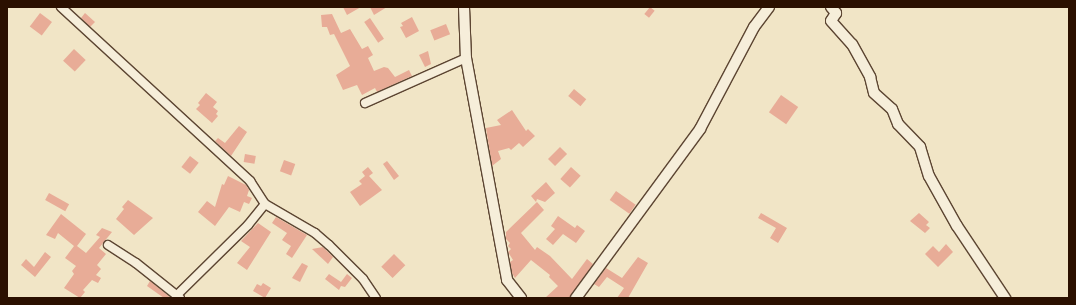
<!DOCTYPE html>
<style>
body{margin:0}
#map{position:relative;width:1076px;height:305px;overflow:hidden;background:#f1e5c6;font-family:"Gentium Book Plus",serif}
div>[style]{position:absolute}
[style*='--x']{left:calc(var(--x)*1px);top:calc(var(--y)*1px);width:calc(var(--w)*1px);rotate:calc(var(--a)*1deg)}
.building>*{inset:0;background:#e8ac97;transform-origin:0 0}
.roads{filter:drop-shadow(1px 0 #5c4532) drop-shadow(-1px 0 #5c4532) drop-shadow(0 1px #5c4532) drop-shadow(0 -1px #5c4532)}
.minor>*{height:8px;margin:-4px;padding:0 4px;transform-origin:4px;border-radius:4px;background:#f6eeda}
.tertiary>*{height:10px;margin:-5px;padding:0 5px;transform-origin:5px;border-radius:5px;background:#f6eeda}
span{translate:-50% -50%;white-space:nowrap;text-align:center;line-height:1.15;-webkit-text-stroke:4px #f6eeda;paint-order:stroke}
.frame{position:absolute;inset:0;border:8px solid #2b1000;pointer-events:none}
</style>
<div id="map">
<div class="building">
<i style="clip-path:polygon(343px 7px,361px 7px,347px 15px)"></i>
<i style="clip-path:polygon(370px 7px,387px 7px,374px 15px)"></i>
<i style="left:650px;top:7px;width:6px;height:9px;rotate:39deg"></i>
<i style="left:40px;top:13px;width:15px;height:17px;rotate:37deg"></i>
<i style="clip-path:polygon(85px 13px,95px 22px,90px 27px,81px 18px)"></i>
<i style="clip-path:polygon(332px 14px,341px 33px,350px 29px,362px 49px,368px 46px,373px 55px,368px 58px,374px 71px,384px 67px,388px 68px,395px 77px,409px 70px,412px 76px,377px 92px,375px 88px,362px 95px,357px 85px,343px 90px,336px 75px,350px 66px,334px 34px,330px 35px,327px 27px,322px 27px,321px 15px)"></i>
<i style="clip-path:polygon(412px 17px,419px 31px,406px 38px,400px 27px,403px 26px,401px 23px)"></i>
<i style="left:370px;top:18px;width:25px;height:7px;rotate:56deg"></i>
<i style="left:446px;top:24px;width:11px;height:17px;rotate:68deg"></i>
<i style="left:74px;top:49px;width:16px;height:16px;rotate:43deg"></i>
<i style="clip-path:polygon(428px 51px,431px 64px,425px 67px,419px 55px)"></i>
<i style="left:574px;top:89px;width:16px;height:9px;rotate:40deg"></i>
<i style="clip-path:polygon(206px 93px,217px 102px,213px 107px,218px 111px,216px 114px,218px 116px,212px 123px,196px 109px,200px 105px,198px 103px)"></i>
<i style="left:781px;top:95px;width:21px;height:21px;rotate:35deg"></i>
<i style="clip-path:polygon(512px 110px,526px 131px,528px 129px,535px 136px,523px 147px,519px 143px,511px 150px,509px 148px,498px 151px,501px 159px,492px 166px,486px 128px,501px 125px,497px 120px)"></i>
<i style="clip-path:polygon(239px 126px,247px 132px,231px 156px,215px 141px,218px 138px,225px 143px)"></i>
<i style="left:560px;top:147px;width:10px;height:17px;rotate:45deg"></i>
<i style="left:245px;top:154px;width:11px;height:8px;rotate:10deg"></i>
<i style="left:190px;top:156px;width:11px;height:14px;rotate:38deg"></i>
<i style="left:284px;top:160px;width:12px;height:12px;rotate:20deg"></i>
<i style="clip-path:polygon(387px 161px,399px 176px,394px 180px,383px 164px)"></i>
<i style="clip-path:polygon(368px 167px,373px 173px,369px 176px,382px 190px,360px 206px,350px 192px,362px 184px,359px 181px,365px 176px,362px 172px)"></i>
<i style="left:571px;top:167px;width:13px;height:16px;rotate:42deg"></i>
<i style="clip-path:polygon(228px 176px,246px 185px,249px 190px,247px 196px,252px 198px,249px 204px,244px 202px,240px 212px,229px 207px,215px 226px,198px 212px,207px 201px,215px 207px,222px 184px,224px 185px)"></i>
<i style="clip-path:polygon(546px 182px,555px 193px,545px 202px,537px 199px,536px 202px,531px 196px)"></i>
<i style="left:616px;top:191px;width:24px;height:11px;rotate:35deg"></i>
<i style="left:49px;top:193px;width:23px;height:8px;rotate:29deg"></i>
<i style="clip-path:polygon(128px 200px,153px 218px,134px 235px,116px 219px,124px 209px,122px 207px)"></i>
<i style="clip-path:polygon(537px 202px,544px 210px,521px 233px,535px 250px,537px 247px,550px 256px,572px 279px,587px 259px,593px 264px,570px 298px,545px 298px,558px 286px,549px 277px,550px 275px,531px 260px,515px 278px,512px 273px,510px 262px,513px 260px,508px 252px,511px 249px,508px 246px,510px 243px,506px 239px,506px 232px)"></i>
<i style="clip-path:polygon(761px 213px,787px 228px,778px 243px,770px 238px,776px 228px,758px 218px)"></i>
<i style="clip-path:polygon(919px 213px,929px 222px,926px 225px,930px 228px,925px 233px,910px 221px)"></i>
<i style="clip-path:polygon(61px 214px,86px 234px,77px 246px,86px 253px,100px 237px,96px 235px,102px 228px,112px 232px,99px 248px,106px 254px,97px 265px,101px 269px,96px 275px,101px 278px,98px 283px,92px 280px,83px 290px,85px 292px,80px 298px,64px 288px,74px 274px,72px 271px,76px 266px,65px 258px,74px 246px,58px 233px,55px 239px,46px 235px)"></i>
<i style="clip-path:polygon(558px 216px,575px 228px,577px 225px,585px 231px,576px 243px,563px 234px,553px 245px,546px 239px,555px 229px,551px 226px)"></i>
<i style="clip-path:polygon(276px 217px,307px 235px,292px 258px,286px 254px,291px 246px,282px 240px,287px 233px,272px 223px)"></i>
<i style="clip-path:polygon(258px 223px,271px 232px,247px 270px,237px 263px,250px 247px,241px 241px)"></i>
<i style="clip-path:polygon(946px 244px,953px 252px,938px 267px,925px 254px,933px 246px,939px 252px)"></i>
<i style="clip-path:polygon(323px 247px,333px 257px,328px 264px,312px 249px)"></i>
<i style="clip-path:polygon(45px 252px,51px 257px,35px 277px,21px 265px,26px 259px,34px 267px)"></i>
<i style="left:394px;top:254px;width:16px;height:18px;rotate:45deg"></i>
<i style="clip-path:polygon(638px 257px,648px 263px,628px 298px,617px 298px,624px 288px,607px 277px,599px 287px,594px 284px,606px 268px,622px 278px)"></i>
<i style="clip-path:polygon(302px 263px,308px 266px,300px 282px,292px 278px)"></i>
<i style="clip-path:polygon(329px 274px,341px 282px,347px 274px,352px 278px,345px 287px,341px 286px,339px 290px,325px 279px)"></i>
<i style="clip-path:polygon(150px 281px,171px 298px,164px 298px,147px 286px)"></i>
<i style="clip-path:polygon(263px 283px,271px 288px,265px 298px,253px 291px,257px 284px,261px 286px)"></i>
</div>
<div class="roads">
<div class="minor">
<i style="--x:61;--y:7;--w:257;--a:42.6"></i>
<i style="--x:250;--y:181;--w:27;--a:57"></i>
<i style="--x:265;--y:204;--w:58;--a:30.1"></i>
<i style="--x:315;--y:233;--w:18;--a:41"></i>
<i style="--x:329;--y:245;--w:48;--a:45"></i>
<i style="--x:363;--y:279;--w:23;--a:56"></i>
<i style="--x:365;--y:103;--w:111;--a:-24"></i>
<i style="--x:108;--y:245;--w:33;--a:33"></i>
<i style="--x:136;--y:263;--w:56;--a:38.5"></i>
<i style="--x:177;--y:295;--w:100;--a:-44.6"></i>
<i style="--x:248;--y:225;--w:27;--a:-51"></i>
</div>
<div class="tertiary">
<i style="--x:464;--y:7;--w:51;--a:87.8"></i>
<i style="--x:466;--y:58;--w:226;--a:79.5"></i>
<i style="--x:507;--y:280;--w:23;--a:52"></i>
<i style="--x:831;--y:7;--w:8;--a:50"></i>
<i style="--x:836;--y:13;--w:9;--a:122"></i>
<i style="--x:831;--y:21;--w:31;--a:48"></i>
<i style="--x:852;--y:44;--w:38;--a:61"></i>
<i style="--x:870;--y:77;--w:16;--a:76"></i>
<i style="--x:874;--y:93;--w:24;--a:42"></i>
<i style="--x:892;--y:109;--w:16;--a:68"></i>
<i style="--x:898;--y:124;--w:32;--a:46"></i>
<i style="--x:920;--y:147;--w:30;--a:73"></i>
<i style="--x:929;--y:176;--w:57;--a:60.8"></i>
<i style="--x:957;--y:226;--w:87;--a:56.3"></i>
<i style="--x:576;--y:298;--w:210;--a:-53.7"></i>
<i style="--x:700;--y:129;--w:115;--a:-62.1"></i>
<i style="--x:754;--y:27;--w:25;--a:-53"></i>
</div>
</div>
<div class="frame"></div>
</div>
